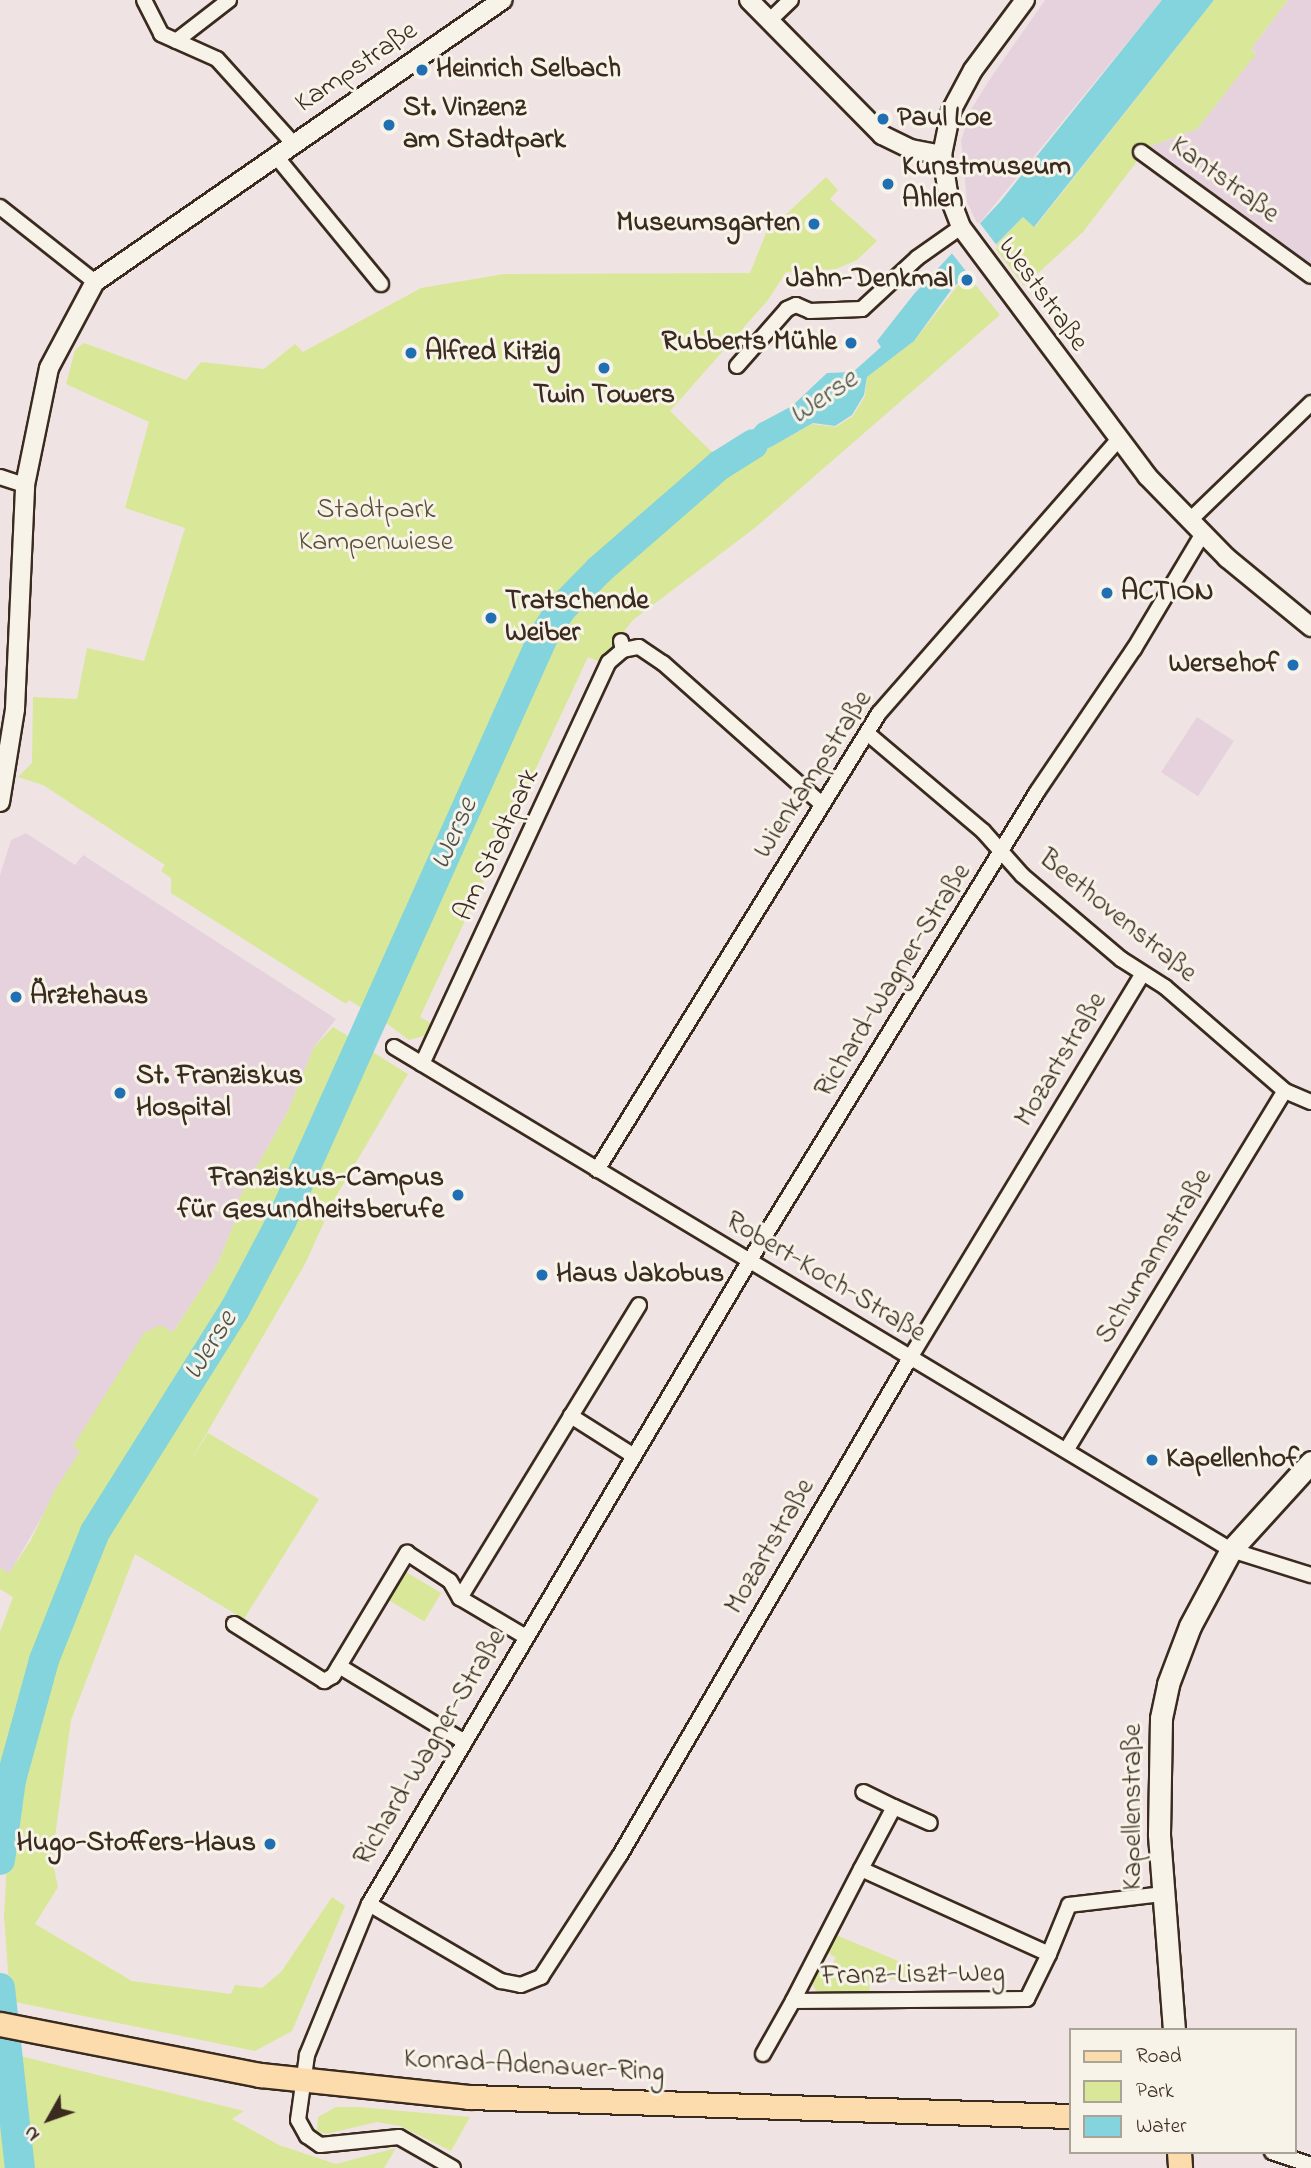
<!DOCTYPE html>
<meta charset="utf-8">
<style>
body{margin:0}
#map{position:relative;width:1311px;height:2168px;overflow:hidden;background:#efe4e3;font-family:"Indie Flower",sans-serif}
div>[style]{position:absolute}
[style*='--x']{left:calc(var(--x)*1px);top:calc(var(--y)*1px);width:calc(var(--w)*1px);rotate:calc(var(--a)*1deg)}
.built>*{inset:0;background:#e6d2dd;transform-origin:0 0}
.green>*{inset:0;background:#d9e799;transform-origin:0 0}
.water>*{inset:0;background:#83d4dc}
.pier>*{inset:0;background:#efe4e3}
.river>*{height:30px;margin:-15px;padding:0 15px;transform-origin:15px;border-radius:15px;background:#83d4dc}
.roads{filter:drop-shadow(2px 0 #3b2a1e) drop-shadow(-2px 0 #3b2a1e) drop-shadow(0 2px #3b2a1e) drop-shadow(0 -2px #3b2a1e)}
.minor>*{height:14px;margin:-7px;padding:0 7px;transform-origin:7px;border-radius:7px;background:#f7f3e8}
.tertiary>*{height:18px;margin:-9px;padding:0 9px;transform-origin:9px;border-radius:9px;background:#f7f3e8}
.secondary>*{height:21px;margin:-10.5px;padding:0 10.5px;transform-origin:10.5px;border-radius:10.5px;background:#f7f3e8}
.primary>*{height:23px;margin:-11.5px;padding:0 11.5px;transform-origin:11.5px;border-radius:11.5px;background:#fcdcac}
.dots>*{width:19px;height:19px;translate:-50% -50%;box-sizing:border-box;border:4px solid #f7f3e8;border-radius:50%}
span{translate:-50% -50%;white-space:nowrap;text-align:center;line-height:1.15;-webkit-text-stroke:6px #f7f3e8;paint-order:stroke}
.street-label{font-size:28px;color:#3b2a1e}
.poi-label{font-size:28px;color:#3b2a1e;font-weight:700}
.left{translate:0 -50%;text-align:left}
.right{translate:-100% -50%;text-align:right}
.park-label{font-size:28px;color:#5b5037}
.water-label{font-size:30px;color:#4d544e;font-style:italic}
.legend{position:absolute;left:1069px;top:2028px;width:228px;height:126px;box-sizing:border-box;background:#f7f3e8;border:2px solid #aca397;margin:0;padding:9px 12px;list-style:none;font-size:21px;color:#3b2a1e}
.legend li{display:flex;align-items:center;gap:14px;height:35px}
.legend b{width:35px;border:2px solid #aca397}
.north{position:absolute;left:14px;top:2084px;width:70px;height:70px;-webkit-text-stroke:5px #f7f3e8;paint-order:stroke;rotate:230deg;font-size:19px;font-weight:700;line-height:28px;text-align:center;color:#3b2a1e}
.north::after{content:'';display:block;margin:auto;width:24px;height:32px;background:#3b2a1e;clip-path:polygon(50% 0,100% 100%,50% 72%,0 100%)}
</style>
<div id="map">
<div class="built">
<i style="clip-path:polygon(1045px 0,1162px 0,978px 225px,967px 202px,961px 141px,970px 111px,990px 79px)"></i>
<i style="clip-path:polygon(1288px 0,1311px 0,1311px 265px,1148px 147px,1197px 129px,1256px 53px,1251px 49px)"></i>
<i style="left:1197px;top:717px;width:44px;height:66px;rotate:33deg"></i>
<i style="clip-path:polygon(26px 833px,75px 865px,83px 855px,336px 1019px,314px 1047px,288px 1111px,231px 1213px,235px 1221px,218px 1263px,173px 1332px,73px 1446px,80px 1451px,9px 1574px,0 1568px,0 875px,11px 840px)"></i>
</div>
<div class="green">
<i style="clip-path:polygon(1214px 0,1288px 0,1251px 49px,1256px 54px,1197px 129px,1148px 147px,1083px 232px,1024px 286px,994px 247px,1023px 217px,1035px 227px)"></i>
<i style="clip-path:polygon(826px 177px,838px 190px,830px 199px,877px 241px,857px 260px,836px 269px,786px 272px,768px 300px,670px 411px,717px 457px,595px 563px,553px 604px,535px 631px,367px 1011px,349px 1000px,346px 1004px,171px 893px,171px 878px,161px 871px,165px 865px,43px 785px,18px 777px,32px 763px,33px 697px,77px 699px,87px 648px,144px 661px,185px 528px,125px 508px,149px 422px,66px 384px,75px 350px,84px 343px,186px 380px,201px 362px,264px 369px,295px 344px,303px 352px,421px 288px,504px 274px,750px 273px,766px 233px)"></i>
<i style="clip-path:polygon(967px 274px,1000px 315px,756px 527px,633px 620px,600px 662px,588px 657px,420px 1017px,432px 1024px,427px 1035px,409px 1040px,382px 1020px,567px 616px,606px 576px,730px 470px,812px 424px,836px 427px,853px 416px,865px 396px,867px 377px,914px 341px)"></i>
<i style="clip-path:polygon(333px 1027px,353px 1039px,275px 1220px,230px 1304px,165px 1401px,89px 1527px,37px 1659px,0 1809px,0 1632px,13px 1597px,0 1589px,0 1568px,9px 1573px,31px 1540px,55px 1490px,80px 1451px,73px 1446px,144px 1333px,160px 1325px,173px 1332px,218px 1263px,235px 1221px,231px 1213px,288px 1111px,314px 1047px)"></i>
<i style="clip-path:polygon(371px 1051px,408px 1074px,335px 1198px,305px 1264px,190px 1462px,208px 1433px,319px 1499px,244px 1619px,135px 1554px,71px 1720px,52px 1859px,58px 1887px,35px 1924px,132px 1981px,231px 1994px,235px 1985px,262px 1988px,281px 1972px,332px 1897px,345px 1906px,292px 2031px,255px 2051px,10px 2001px,4px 1915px,7px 1864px,19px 1779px,50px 1661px,102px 1534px,240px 1310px)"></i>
<i style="left:406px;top:1572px;width:41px;height:33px;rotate:31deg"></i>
<i style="clip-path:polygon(836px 1935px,920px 1970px,916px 1981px,871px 1978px,869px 1993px,816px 1991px,811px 1981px,818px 1971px,825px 1974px,836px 1958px,827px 1952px)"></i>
<i style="clip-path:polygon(0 2051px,244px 2111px,232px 2119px,279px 2145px,336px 2164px,396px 2148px,384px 2168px,0 2168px)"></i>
<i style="clip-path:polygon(336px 2107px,358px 2107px,470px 2117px,451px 2151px,400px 2126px,377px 2122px,326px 2134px,317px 2131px,318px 2117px)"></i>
</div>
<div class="water">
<i style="clip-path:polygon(1162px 0,1214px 0,1034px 227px,1023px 217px,951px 290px,914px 341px,867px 377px,864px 395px,852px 415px,835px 426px,813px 423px,771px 447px,721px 465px,758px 424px,792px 406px,827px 373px,853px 372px,881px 347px,877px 341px,914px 294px,1000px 202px)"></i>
</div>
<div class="pier">
<i style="clip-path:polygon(979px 222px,998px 247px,969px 275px,950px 251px)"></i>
</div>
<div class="river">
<i style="--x:0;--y:1860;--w:81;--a:-82.2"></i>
<i style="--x:11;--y:1780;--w:124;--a:-74.6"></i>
<i style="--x:44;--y:1660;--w:138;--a:-68.3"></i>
<i style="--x:95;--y:1532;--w:263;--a:-57.9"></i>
<i style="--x:235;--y:1309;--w:98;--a:-62.1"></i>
<i style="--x:281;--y:1222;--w:641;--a:-65.87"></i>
<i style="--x:543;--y:637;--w:33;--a:-57"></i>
<i style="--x:561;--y:609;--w:54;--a:-45.7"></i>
<i style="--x:599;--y:570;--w:160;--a:-41"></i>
<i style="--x:720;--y:465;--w:39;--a:-32"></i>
<i style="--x:0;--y:1988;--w:181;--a:83.7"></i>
</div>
<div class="roads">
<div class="minor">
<i style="--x:144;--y:0;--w:38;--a:63"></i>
<i style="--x:161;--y:34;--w:61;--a:24.1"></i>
<i style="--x:217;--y:59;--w:113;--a:47.9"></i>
<i style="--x:770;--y:20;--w:29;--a:-44"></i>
<i style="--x:176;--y:41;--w:67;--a:-37.7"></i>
<i style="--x:1141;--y:152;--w:210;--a:36.1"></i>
<i style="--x:275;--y:155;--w:167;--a:50.6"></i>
<i style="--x:0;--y:207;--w:121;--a:38.3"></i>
<i style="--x:737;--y:366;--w:76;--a:-48.7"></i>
<i style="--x:787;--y:309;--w:10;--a:-24"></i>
<i style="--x:796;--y:305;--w:15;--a:23"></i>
<i style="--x:810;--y:311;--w:52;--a:-2.2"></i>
<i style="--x:862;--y:309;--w:75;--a:-42.8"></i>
<i style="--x:917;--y:258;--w:54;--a:-35.2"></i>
<i style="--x:0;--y:477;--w:26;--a:18"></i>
<i style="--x:1189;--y:521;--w:170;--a:-44"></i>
<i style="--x:623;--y:650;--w:16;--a:-11"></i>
<i style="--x:639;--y:647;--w:29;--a:34"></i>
<i style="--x:663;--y:663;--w:213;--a:41.6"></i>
<i style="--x:867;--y:733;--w:152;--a:40.2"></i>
<i style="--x:983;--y:831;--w:59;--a:48.4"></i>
<i style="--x:1022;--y:875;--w:130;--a:40.3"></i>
<i style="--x:1121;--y:959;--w:52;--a:32.5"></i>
<i style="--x:1165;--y:987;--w:159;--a:40.9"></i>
<i style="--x:1285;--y:1091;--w:28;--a:23"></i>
<i style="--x:394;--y:1047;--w:977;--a:31"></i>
<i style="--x:1231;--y:1550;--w:84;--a:17.4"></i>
<i style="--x:422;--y:1064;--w:443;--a:-65.1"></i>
<i style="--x:609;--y:662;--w:18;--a:-41"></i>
<i style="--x:623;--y:650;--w:9;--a:-103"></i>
<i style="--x:597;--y:1170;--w:537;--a:-58.32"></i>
<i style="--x:879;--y:713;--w:363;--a:-48.8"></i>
<i style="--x:1067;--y:1449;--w:419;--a:-58.7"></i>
<i style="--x:634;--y:1456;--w:75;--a:-147.6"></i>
<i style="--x:571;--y:1416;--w:130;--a:-58.5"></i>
<i style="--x:234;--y:1624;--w:107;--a:32.3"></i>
<i style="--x:324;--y:1681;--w:10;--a:-29"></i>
<i style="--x:333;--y:1676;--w:144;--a:-59"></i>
<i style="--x:407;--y:1553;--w:51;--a:33.1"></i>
<i style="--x:450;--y:1581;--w:20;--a:60"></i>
<i style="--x:526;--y:1637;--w:77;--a:-149.4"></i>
<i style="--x:460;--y:1598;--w:213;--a:-58.6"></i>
<i style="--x:339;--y:1666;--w:147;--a:31.1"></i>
<i style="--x:894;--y:1807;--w:39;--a:24"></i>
<i style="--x:861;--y:1869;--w:70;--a:-62"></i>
<i style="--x:894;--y:1807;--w:34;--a:-154"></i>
<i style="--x:369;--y:1904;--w:153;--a:30.3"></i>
<i style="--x:501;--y:1981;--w:20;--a:11"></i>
<i style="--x:521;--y:1985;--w:22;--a:-22"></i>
<i style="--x:541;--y:1977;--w:145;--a:-57.1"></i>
<i style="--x:620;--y:1855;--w:575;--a:-59.74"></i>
<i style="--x:910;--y:1358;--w:449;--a:-58.8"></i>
<i style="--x:1049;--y:1954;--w:206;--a:-155.7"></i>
<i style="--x:861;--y:1869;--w:148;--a:117.3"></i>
<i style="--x:793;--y:2001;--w:234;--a:-0.5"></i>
<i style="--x:1027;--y:1999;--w:50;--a:-63.9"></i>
<i style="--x:1049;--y:1954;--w:53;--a:-67.8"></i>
<i style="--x:1069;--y:1905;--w:95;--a:-6.7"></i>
<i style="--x:763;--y:2054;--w:61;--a:-60.5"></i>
<i style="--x:1272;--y:2152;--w:41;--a:18.4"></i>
<i style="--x:453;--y:2168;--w:62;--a:-150.1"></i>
<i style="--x:399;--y:2137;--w:79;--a:174.2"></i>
<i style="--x:320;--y:2145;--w:16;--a:-145"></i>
<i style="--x:307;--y:2136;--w:18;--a:-119"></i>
<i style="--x:298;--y:2120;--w:66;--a:-82.1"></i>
<i style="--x:307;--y:2055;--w:163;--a:-67.7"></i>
<i style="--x:369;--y:1904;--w:748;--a:-59.39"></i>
<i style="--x:750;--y:1260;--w:549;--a:-58.48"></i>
<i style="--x:1037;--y:792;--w:173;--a:-55.9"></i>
<i style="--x:1134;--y:649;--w:133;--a:-59.2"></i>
</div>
<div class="tertiary">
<i style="--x:749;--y:0;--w:190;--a:45.4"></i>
<i style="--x:882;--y:135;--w:32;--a:26"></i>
<i style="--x:911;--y:149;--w:32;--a:11"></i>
<i style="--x:1025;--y:0;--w:87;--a:126.6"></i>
<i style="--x:973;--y:70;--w:47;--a:118.2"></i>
<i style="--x:951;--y:111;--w:45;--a:101.6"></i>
<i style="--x:942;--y:155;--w:38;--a:81"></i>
<i style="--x:948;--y:193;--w:36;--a:69"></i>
<i style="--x:961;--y:227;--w:311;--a:53.2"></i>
<i style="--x:1147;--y:476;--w:115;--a:45.7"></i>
<i style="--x:1227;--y:558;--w:109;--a:39.4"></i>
<i style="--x:0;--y:802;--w:94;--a:-80.8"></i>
<i style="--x:15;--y:709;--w:224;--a:-87.4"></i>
<i style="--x:25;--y:485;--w:119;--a:-78.4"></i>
<i style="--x:49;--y:368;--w:98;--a:-61.9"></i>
<i style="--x:95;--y:282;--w:496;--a:-34.7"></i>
</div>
<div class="secondary">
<i style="--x:1174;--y:2030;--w:197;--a:-94.4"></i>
<i style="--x:1159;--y:1834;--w:116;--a:-89"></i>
<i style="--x:1161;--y:1718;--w:35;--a:-78"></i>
<i style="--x:1168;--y:1684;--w:62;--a:-69.2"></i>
<i style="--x:1190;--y:1626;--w:86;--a:-61.7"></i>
<i style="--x:1231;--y:1550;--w:119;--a:-47.7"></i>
</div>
<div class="primary">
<i style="--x:0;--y:2024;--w:265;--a:11.1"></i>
<i style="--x:260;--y:2075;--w:210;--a:6"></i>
<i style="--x:469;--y:2097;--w:602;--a:1.81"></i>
<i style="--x:1179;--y:2152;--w:16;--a:86"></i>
</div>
</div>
<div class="dots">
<i style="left:422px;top:70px;background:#1f6fb2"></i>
<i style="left:883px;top:119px;background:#1f6fb2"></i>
<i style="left:389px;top:125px;background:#1f6fb2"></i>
<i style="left:888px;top:184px;background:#1f6fb2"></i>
<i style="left:814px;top:224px;background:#1f6fb2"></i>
<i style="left:967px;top:280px;background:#1f6fb2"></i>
<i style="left:851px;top:343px;background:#1f6fb2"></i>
<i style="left:411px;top:353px;background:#1f6fb2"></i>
<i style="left:604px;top:368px;background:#1f6fb2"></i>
<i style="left:1107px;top:593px;background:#1f6fb2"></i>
<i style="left:491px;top:618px;background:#1f6fb2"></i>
<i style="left:1293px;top:665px;background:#1f6fb2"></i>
<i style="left:16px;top:997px;background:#1f6fb2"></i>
<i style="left:120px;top:1093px;background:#1f6fb2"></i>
<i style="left:458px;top:1195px;background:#1f6fb2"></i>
<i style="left:542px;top:1275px;background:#1f6fb2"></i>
<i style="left:1152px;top:1460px;background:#1f6fb2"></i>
<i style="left:270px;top:1844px;background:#1f6fb2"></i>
</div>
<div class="street-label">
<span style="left:357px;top:68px;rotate:-34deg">Kampstraße</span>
<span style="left:1224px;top:181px;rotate:36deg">Kantstraße</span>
<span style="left:1042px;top:295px;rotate:54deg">Weststraße</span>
<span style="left:814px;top:775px;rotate:-57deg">Wienkampstraße</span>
<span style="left:498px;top:845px;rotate:-65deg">Am Stadtpark</span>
<span style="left:1117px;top:917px;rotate:39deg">Beethovenstraße</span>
<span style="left:894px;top:981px;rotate:-58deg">Richard-Wagner-Straße</span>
<span style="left:1062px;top:1060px;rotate:-59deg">Mozartstraße</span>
<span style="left:1155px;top:1257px;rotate:-59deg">Schumannstraße</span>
<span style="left:825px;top:1278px;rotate:31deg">Robert-Koch-Straße</span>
<span style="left:771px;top:1547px;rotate:-60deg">Mozartstraße</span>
<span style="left:431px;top:1748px;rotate:-59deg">Richard-Wagner-Straße</span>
<span style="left:1134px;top:1807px;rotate:-90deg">Kapellenstraße</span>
<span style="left:913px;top:1976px;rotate:-1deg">Franz-Liszt-Weg</span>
<span style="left:534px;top:2067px;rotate:3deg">Konrad-Adenauer-Ring</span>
</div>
<div class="poi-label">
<span class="left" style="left:436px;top:70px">Heinrich Selbach</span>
<span class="left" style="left:403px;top:125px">St. Vinzenz<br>am Stadtpark</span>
<span class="left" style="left:897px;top:119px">Paul Loe</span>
<span class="left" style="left:902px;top:184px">Kunstmuseum<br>Ahlen</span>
<span class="right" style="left:800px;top:224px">Museumsgarten</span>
<span class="right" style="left:953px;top:280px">Jahn-Denkmal</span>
<span class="right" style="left:837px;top:343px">Rubberts Mühle</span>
<span class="left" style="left:425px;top:353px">Alfred Kitzig</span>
<span style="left:604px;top:396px">Twin Towers</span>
<span class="left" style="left:1121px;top:593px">ACTION</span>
<span class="left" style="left:505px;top:618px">Tratschende<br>Weiber</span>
<span class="right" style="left:1279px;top:665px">Wersehof</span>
<span class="left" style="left:30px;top:997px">Ärztehaus</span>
<span class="left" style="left:136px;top:1093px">St. Franziskus<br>Hospital</span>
<span class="right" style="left:444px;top:1195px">Franziskus-Campus<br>für Gesundheitsberufe</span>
<span class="left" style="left:556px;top:1275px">Haus Jakobus</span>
<span class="left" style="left:1166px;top:1460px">Kapellenhof</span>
<span class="right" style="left:256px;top:1844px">Hugo-Stoffers-Haus</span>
</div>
<div class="park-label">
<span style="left:376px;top:527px">Stadtpark<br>Kampenwiese</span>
</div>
<div class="water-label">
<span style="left:824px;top:398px;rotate:-34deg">Werse</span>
<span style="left:455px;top:834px;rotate:-66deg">Werse</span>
<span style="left:211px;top:1346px;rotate:-58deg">Werse</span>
</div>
<ul class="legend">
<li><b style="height:9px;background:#fcdcac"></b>Road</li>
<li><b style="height:19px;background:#d9e799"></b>Park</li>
<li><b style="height:19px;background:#83d4dc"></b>Water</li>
</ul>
<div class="north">N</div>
</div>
